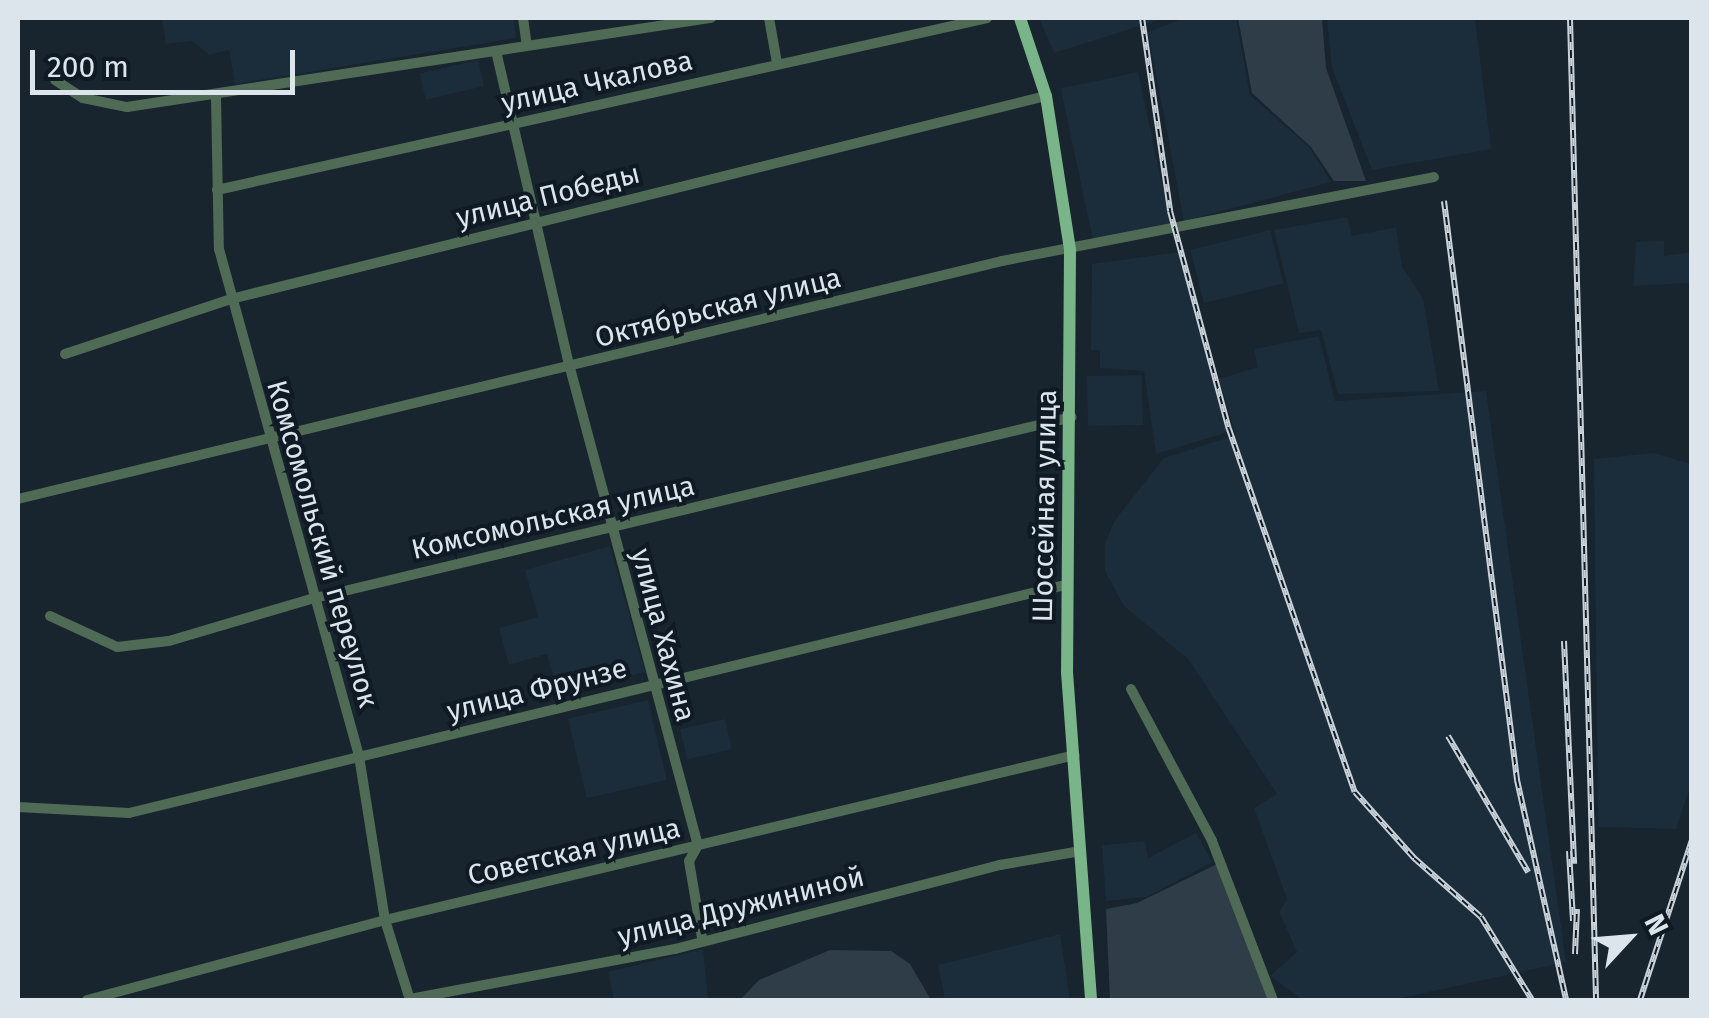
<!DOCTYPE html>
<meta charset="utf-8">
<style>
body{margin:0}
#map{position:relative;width:1709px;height:1018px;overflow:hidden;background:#18242e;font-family:"Fira Sans",sans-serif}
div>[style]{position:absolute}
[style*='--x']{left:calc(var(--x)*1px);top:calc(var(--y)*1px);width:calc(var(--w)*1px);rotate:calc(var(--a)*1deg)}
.built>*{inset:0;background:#1b2c3b;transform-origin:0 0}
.green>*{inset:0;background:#2f3d49}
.minor>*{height:10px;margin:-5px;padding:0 5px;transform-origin:5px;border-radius:5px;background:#4f6b56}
.major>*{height:12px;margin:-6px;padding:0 6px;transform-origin:6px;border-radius:6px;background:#7ab489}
.rail>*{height:6px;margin-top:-3px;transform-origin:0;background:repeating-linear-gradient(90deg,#0f1a24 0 8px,#c9d2d9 0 16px);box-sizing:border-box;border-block:2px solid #c9d2d9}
span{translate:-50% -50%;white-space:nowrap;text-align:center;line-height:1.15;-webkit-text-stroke:8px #0f1a24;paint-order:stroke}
.street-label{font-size:28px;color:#dde5ec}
.frame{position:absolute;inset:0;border:20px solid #dde5ec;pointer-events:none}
.north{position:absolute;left:1579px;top:888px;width:100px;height:100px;-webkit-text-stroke:8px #0f1a24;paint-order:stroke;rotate:64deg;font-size:28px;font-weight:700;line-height:40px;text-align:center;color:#dde5ec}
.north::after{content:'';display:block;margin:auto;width:35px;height:45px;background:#dde5ec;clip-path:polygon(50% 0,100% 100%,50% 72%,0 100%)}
.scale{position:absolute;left:30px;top:50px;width:265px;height:45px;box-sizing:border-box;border:5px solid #dde5ec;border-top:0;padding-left:12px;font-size:30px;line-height:35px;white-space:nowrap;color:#dde5ec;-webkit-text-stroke:8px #0f1a24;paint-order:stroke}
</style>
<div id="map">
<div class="built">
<i style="clip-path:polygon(162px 18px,514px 18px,516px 38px,235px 84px,229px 50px,209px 55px,192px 41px,166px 44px)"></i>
<i style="clip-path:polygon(1039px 18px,1165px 18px,1054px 53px)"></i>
<i style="clip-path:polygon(1184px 18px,1236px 18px,1250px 95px,1310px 148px,1331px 182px,1184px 221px,1148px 32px)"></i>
<i style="clip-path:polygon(1327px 18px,1475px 18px,1491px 149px,1372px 170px,1332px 68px)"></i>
<i style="left:478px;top:60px;width:27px;height:60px;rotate:77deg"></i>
<i style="left:1138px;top:72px;width:157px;height:79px;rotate:78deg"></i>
<i style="clip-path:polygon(1347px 217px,1352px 236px,1396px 227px,1402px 266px,1423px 299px,1439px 391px,1338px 394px,1321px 330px,1299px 333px,1274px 230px)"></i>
<i style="left:1270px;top:230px;width:55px;height:82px;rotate:76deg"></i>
<i style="clip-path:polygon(1664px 241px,1664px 256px,1691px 252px,1691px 283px,1633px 286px,1636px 242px)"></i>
<i style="clip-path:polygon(1180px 252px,1228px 432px,1156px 454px,1144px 371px,1100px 368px,1100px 351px,1091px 350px,1092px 264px)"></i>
<i style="clip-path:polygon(1319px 336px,1335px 401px,1486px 391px,1566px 962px,1392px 1000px,1303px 1000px,1270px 976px,1297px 952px,1279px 912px,1287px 899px,1254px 808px,1277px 794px,1189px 660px,1124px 606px,1105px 571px,1105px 544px,1115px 520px,1164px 458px,1236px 435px,1219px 379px,1258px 367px,1254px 349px)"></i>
<i style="left:1142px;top:375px;width:50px;height:55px;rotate:89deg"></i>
<i style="clip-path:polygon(1654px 453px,1691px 464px,1691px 785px,1676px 829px,1598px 827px,1594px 459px)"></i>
<i style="clip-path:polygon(610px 546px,645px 672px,559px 696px,547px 654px,509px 665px,499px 628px,538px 617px,525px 570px)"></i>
<i style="left:648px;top:700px;width:82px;height:82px;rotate:77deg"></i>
<i style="left:725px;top:719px;width:31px;height:46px;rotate:77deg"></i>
<i style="clip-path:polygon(1196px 833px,1212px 862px,1147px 897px,1106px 901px,1102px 845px,1145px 841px,1148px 858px)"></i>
<i style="clip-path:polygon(1060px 934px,1070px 1000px,945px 1000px,938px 965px)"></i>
<i style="clip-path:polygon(703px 949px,708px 1000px,614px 1000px,608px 972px)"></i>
</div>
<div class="green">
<i style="clip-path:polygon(1238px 18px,1322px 18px,1326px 68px,1366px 181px,1334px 181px,1311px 147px,1252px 93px)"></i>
<i style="clip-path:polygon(1217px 864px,1268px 1000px,1110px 1000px,1106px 909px,1137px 903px)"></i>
<i style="clip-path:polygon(830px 950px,891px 951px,910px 964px,931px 1000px,740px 1000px,759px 980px)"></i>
</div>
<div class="minor">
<i style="--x:523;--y:18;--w:27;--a:82"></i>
<i style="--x:769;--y:18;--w:46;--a:79.9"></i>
<i style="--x:496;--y:51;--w:326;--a:76.9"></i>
<i style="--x:570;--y:368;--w:494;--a:75"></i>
<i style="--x:698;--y:845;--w:18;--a:119"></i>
<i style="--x:689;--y:861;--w:78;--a:80.4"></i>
<i style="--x:55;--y:80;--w:33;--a:33"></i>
<i style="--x:83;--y:98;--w:45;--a:11.6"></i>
<i style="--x:127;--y:107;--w:591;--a:-8.67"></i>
<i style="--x:216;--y:98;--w:151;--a:88.9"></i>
<i style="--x:219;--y:249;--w:526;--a:74.56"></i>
<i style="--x:359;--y:756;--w:166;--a:81"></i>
<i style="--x:385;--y:920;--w:84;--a:72.6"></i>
<i style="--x:217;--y:190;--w:789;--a:-12.59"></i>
<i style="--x:65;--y:354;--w:175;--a:-18.3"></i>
<i style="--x:231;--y:299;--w:840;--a:-13.99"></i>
<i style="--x:18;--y:499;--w:1012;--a:-13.6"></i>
<i style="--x:1002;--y:261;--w:440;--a:-11"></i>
<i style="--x:50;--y:616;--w:74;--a:24.8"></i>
<i style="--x:117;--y:647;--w:52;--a:-6.6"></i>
<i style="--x:169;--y:641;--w:148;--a:-16.5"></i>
<i style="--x:311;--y:599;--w:782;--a:-13.45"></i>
<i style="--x:1131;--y:689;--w:172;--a:61.9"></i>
<i style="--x:1212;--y:841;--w:170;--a:69"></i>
<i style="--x:18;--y:807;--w:111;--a:3.1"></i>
<i style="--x:129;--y:813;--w:963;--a:-13.69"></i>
<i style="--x:410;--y:999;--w:270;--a:-10.7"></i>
<i style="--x:675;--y:949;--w:336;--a:-14.5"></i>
<i style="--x:1000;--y:865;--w:82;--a:-9.8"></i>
<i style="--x:87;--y:1000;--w:309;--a:-15"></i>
<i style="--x:385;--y:920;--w:709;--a:-13.45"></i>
</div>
<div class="major">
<i style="--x:1020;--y:18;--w:82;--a:71.6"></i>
<i style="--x:1046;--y:96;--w:156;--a:81.1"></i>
<i style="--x:1070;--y:250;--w:422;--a:90.4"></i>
<i style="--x:1067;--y:672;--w:329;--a:85.8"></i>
</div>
<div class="rail">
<i style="--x:1142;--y:18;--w:195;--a:81.7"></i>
<i style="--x:1170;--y:211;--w:226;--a:74.9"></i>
<i style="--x:1229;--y:429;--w:384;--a:70.9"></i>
<i style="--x:1355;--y:792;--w:89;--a:48.2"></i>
<i style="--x:1414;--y:858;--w:89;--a:41.4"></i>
<i style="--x:1481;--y:917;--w:97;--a:58.4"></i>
<i style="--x:1570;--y:18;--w:982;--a:88.48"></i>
<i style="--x:1444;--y:201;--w:584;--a:82.81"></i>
<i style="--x:1517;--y:780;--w:225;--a:77.4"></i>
<i style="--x:1564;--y:641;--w:223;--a:87.4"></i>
<i style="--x:1448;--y:736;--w:158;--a:59.5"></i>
<i style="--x:1569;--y:851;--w:70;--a:86.7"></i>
<i style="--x:1575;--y:954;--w:45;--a:-87.5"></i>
<i style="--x:1640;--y:1000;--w:168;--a:-72"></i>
</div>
<div class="street-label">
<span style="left:597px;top:82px;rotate:-13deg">улица Чкалова</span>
<span style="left:548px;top:196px;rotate:-14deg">улица Победы</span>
<span style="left:718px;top:308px;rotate:-14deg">Октябрьская улица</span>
<span style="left:1045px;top:506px;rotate:-89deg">Шоссейная улица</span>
<span style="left:553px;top:518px;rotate:-13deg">Комсомольская улица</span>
<span style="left:322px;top:544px;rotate:74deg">Комсомольский переулок</span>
<span style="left:663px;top:635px;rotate:75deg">улица Хахина</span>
<span style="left:537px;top:690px;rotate:-14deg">улица Фрунзе</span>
<span style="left:574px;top:852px;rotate:-13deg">Советская улица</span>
<span style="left:741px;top:907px;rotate:-14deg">улица Дружининой</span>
</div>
<div class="frame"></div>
<div class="north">N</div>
<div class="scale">200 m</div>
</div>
